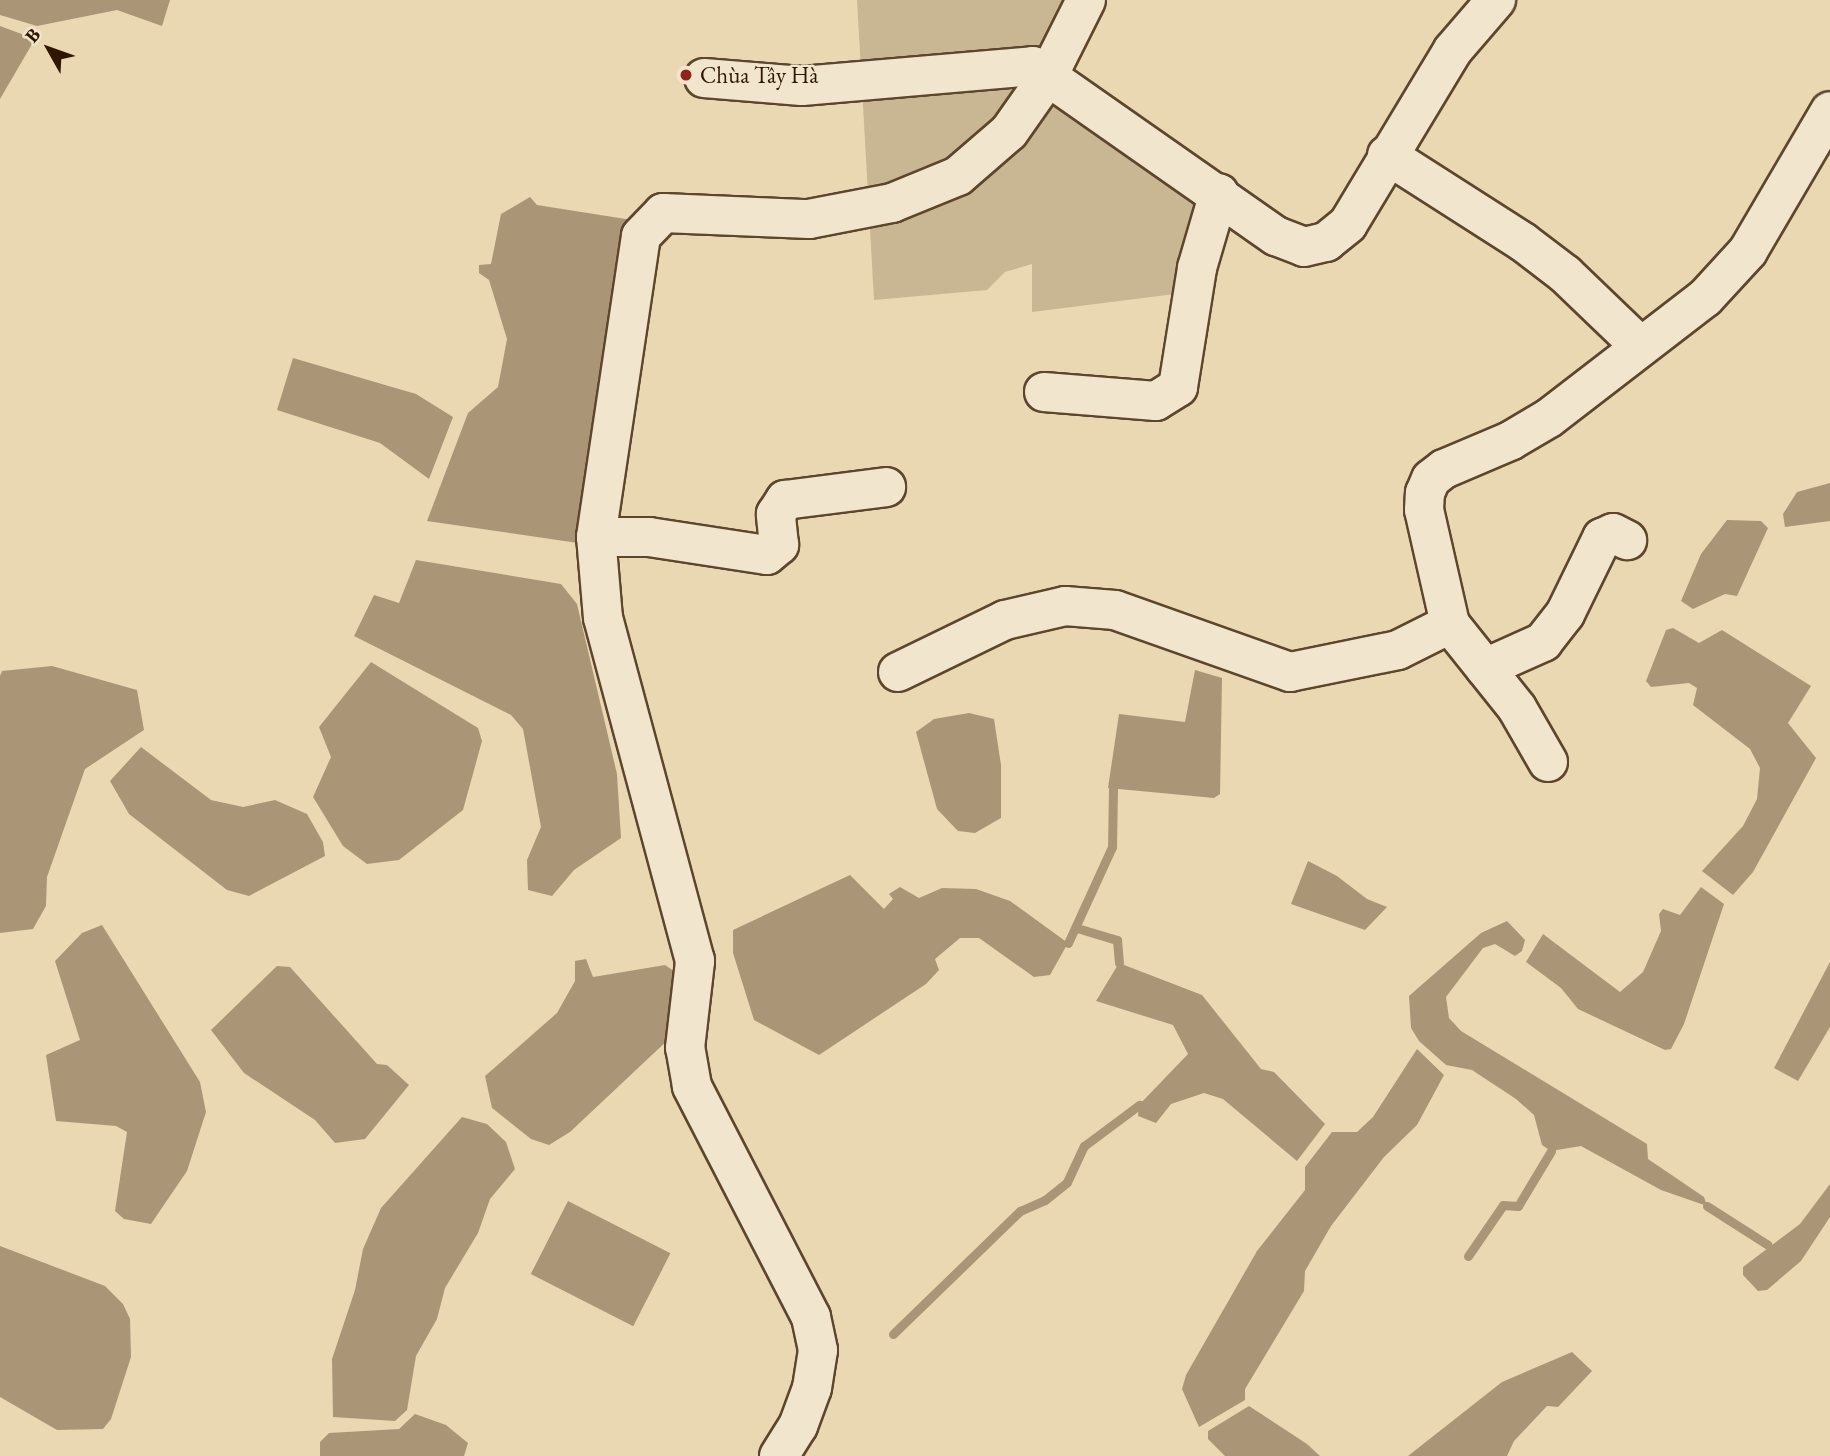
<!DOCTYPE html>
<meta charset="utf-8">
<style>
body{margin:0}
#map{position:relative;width:1830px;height:1456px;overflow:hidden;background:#e9d8b2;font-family:"EB Garamond",serif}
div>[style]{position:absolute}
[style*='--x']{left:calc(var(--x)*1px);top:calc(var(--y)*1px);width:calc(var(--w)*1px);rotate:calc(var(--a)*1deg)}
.green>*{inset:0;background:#c9b794}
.water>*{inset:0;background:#aa9676;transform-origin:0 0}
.stream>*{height:9px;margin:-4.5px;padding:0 4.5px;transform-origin:4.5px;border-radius:4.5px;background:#aa9676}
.roads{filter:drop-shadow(2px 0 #5e462d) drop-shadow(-2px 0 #5e462d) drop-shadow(0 2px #5e462d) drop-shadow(0 -2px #5e462d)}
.minor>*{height:38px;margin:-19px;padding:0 19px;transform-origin:19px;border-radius:19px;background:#f1e6cd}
.dots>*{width:19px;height:19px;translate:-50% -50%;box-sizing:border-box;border:4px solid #f1e6cd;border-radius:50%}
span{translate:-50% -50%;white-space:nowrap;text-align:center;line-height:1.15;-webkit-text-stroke:5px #f1e6cd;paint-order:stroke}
.poi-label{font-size:23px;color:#2f1601}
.left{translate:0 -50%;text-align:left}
.north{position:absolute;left:14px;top:14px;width:70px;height:70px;-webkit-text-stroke:5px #f1e6cd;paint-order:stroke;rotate:310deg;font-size:19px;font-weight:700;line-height:28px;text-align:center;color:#2f1601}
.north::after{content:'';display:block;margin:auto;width:24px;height:32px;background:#2f1601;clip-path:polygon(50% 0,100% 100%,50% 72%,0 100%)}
</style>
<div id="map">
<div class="green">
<i style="clip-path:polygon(857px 0,1079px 0,1046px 66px,1203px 191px,1183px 293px,1032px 312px,1032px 264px,1005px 272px,987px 290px,874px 300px)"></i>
</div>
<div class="water">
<i style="clip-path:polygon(0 0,170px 0,162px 26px,117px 10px,37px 26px,0 15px)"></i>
<i style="clip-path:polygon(0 26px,35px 39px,0 99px)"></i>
<i style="clip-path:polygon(530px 197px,537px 205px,632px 220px,578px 543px,427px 521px,468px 413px,498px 387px,507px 339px,489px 280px,479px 273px,479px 265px,491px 264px,501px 214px)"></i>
<i style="clip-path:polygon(293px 358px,416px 394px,453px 417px,429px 479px,380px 443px,277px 410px)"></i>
<i style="clip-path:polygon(1830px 483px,1830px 521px,1785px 527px,1783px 514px,1797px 492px)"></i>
<i style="clip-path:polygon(1727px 520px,1761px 521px,1768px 528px,1737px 596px,1725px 594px,1693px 609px,1681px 601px,1701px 554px)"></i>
<i style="clip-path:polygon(416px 560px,561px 584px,577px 604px,617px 774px,621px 838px,574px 870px,552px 896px,528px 890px,527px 860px,541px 827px,523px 729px,511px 715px,354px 636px,374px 595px,399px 603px)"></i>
<i style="clip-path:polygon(1673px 628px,1699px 643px,1722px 630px,1811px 686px,1788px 723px,1816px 758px,1753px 872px,1733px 895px,1702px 871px,1743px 826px,1757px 799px,1760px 768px,1750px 749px,1693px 705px,1697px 688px,1689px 683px,1651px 687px,1646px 681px,1666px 630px)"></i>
<i style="clip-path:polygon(371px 662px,478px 728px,482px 741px,463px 810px,399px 860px,367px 864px,343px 846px,313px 797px,331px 757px,319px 727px)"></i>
<i style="clip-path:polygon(52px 666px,137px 690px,144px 730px,85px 769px,47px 877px,46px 906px,33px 929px,0 933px,0 676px,2px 671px)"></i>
<i style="clip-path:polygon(1195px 670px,1222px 678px,1220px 794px,1214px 798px,1108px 788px,1119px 714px,1185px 722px)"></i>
<i style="clip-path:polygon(969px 713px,994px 719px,1001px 765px,1001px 818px,975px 833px,958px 831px,937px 809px,916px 732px,934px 719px)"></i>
<i style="clip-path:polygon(141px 747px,211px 800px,243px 807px,275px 800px,307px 814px,323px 842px,325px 856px,249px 896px,227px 890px,129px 814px,110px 781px)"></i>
<i style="clip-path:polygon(1308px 861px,1337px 876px,1367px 899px,1387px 907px,1365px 930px,1291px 904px)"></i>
<i style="clip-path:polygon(850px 875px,884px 909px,893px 899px,889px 894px,900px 887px,919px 898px,942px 888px,976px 889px,1010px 901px,1068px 943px,1050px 975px,1034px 977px,979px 938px,960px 938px,935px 959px,939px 970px,926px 984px,819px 1055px,754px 1020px,733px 953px,733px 930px)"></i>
<i style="clip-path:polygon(1701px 887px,1724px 904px,1684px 1024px,1671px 1049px,1665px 1050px,1578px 1009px,1561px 988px,1526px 962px,1543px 934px,1620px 992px,1643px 972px,1661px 931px,1659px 914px,1663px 909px,1680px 915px)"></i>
<i style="clip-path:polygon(1507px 921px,1525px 940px,1522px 951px,1515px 956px,1495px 944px,1483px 948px,1446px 997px,1449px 1018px,1461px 1031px,1647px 1144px,1648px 1159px,1704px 1197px,1707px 1206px,1661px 1190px,1581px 1146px,1551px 1151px,1542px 1145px,1534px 1115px,1516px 1099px,1472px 1070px,1446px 1065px,1419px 1041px,1411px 1028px,1409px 996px,1481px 933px)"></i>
<i style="clip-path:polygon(102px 925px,200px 1082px,206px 1112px,187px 1171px,151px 1224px,124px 1219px,115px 1211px,127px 1132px,116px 1126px,56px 1121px,46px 1055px,80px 1040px,55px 961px,82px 933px)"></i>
<i style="clip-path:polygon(586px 959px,593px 977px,665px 965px,680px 975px,672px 996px,670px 1038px,570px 1132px,549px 1145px,531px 1139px,492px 1108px,485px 1076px,557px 1013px,575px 981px,575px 961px)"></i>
<i style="clip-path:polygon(1830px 962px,1830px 1027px,1798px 1081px,1774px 1068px)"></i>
<i style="clip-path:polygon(1119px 963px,1202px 995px,1261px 1069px,1274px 1072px,1325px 1124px,1297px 1161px,1223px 1099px,1204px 1093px,1171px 1104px,1156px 1123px,1138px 1116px,1139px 1105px,1188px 1054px,1173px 1025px,1096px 1001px)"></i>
<i style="clip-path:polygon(277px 966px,290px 967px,377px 1064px,387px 1065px,409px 1085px,365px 1139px,335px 1143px,315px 1120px,244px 1073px,211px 1030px)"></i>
<i style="clip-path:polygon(1417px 1049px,1444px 1075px,1417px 1125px,1384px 1157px,1331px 1226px,1305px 1271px,1304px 1291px,1245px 1389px,1245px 1400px,1199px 1427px,1182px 1389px,1186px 1375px,1257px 1251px,1305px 1190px,1305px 1167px,1332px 1132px,1357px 1132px,1373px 1117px)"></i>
<i style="clip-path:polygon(462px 1117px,487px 1124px,506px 1142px,515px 1169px,490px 1199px,478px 1233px,445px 1288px,437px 1319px,416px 1356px,407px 1410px,395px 1421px,333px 1417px,332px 1359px,355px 1290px,363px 1249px,381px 1208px)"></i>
<i style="clip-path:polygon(1830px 1184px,1830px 1217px,1801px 1261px,1767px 1290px,1758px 1291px,1743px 1275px,1743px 1267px,1800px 1224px)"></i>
<i style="left:568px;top:1201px;width:115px;height:82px;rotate:27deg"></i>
<i style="clip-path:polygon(0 1246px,105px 1286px,123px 1304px,130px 1319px,131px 1357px,111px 1419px,103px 1429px,57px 1430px,0 1397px)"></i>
<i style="clip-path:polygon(1572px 1352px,1592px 1371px,1558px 1407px,1547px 1406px,1514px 1441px,1507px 1456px,1408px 1456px,1502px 1382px)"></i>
<i style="clip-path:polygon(1249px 1406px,1307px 1444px,1320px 1456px,1225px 1456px,1208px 1439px,1208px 1431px)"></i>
<i style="clip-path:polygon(415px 1414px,446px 1425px,468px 1443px,464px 1456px,320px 1456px,320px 1442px,329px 1433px,399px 1429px)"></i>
</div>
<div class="stream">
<i style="--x:1077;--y:928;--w:42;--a:16.7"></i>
<i style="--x:1117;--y:940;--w:23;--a:85"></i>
<i style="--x:1068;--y:943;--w:106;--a:-65.4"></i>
<i style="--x:1112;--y:847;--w:58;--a:-89"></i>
<i style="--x:1707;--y:1206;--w:72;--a:32.6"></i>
<i style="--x:1468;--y:1256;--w:62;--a:-55.5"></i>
<i style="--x:1503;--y:1205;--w:15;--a:4"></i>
<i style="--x:1518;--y:1206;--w:64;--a:-59"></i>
<i style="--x:893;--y:1334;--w:177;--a:-44.1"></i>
<i style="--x:1020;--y:1211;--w:27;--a:-24"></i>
<i style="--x:1045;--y:1200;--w:28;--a:-39"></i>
<i style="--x:1067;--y:1182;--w:40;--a:-65"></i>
<i style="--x:1084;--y:1146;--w:69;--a:-36.7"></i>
</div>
<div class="roads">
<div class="minor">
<i style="--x:704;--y:78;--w:98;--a:4.7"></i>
<i style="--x:802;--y:86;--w:232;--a:-4.9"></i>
<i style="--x:1033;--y:66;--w:297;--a:35"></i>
<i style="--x:1276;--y:236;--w:30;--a:21"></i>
<i style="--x:1304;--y:247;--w:23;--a:-13"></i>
<i style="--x:1326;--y:242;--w:28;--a:-39"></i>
<i style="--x:1348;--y:224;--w:203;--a:-58.9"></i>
<i style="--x:1453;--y:50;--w:66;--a:-49.3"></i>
<i style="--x:1387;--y:155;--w:161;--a:32.6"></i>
<i style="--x:1523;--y:242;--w:53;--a:37.3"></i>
<i style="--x:1565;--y:274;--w:105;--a:43.8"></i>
<i style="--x:1044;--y:392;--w:112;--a:4.6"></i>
<i style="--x:1156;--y:401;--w:26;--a:-32"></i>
<i style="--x:1178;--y:387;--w:121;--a:-80.9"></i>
<i style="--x:1197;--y:268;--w:78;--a:-73.7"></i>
<i style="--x:596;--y:537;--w:53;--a:0"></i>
<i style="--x:649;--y:537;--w:119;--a:8.7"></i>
<i style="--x:767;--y:555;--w:16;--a:-40"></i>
<i style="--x:779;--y:545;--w:31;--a:-96"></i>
<i style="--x:776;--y:514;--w:17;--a:-57"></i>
<i style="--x:785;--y:500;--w:102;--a:-7.3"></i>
<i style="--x:1485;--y:668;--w:64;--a:-24.1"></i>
<i style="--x:1543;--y:642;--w:36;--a:-52"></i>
<i style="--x:1565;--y:614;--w:85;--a:-64"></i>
<i style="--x:1602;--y:538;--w:12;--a:-24"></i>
<i style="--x:1613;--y:533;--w:16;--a:27"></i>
<i style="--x:898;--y:672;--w:119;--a:-25.9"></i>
<i style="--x:1005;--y:620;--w:62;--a:-13.1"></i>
<i style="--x:1065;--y:606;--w:50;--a:4.6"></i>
<i style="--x:1115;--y:610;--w:186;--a:19.5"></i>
<i style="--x:1290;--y:672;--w:110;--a:-11.5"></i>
<i style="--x:1398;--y:650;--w:58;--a:-26.6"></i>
<i style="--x:1548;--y:762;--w:62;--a:-119.9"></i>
<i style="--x:1517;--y:708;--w:107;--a:-128.6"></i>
<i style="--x:1450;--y:624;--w:117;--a:-102.8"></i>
<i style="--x:1424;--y:510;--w:17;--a:-87"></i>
<i style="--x:1425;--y:493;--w:15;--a:-67"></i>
<i style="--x:1431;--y:479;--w:16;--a:-38"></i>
<i style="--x:1444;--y:469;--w:72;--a:-23"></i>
<i style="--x:1510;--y:441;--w:45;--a:-30.5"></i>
<i style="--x:1549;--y:418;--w:197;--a:-37.6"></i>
<i style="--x:1705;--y:298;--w:64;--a:-47.5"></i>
<i style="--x:1748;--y:251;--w:162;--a:-59.6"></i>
<i style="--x:779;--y:1456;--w:36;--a:-58"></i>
<i style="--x:798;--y:1426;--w:40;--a:-69.8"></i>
<i style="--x:812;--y:1388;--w:38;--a:-81"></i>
<i style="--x:818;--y:1350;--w:34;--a:-102"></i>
<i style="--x:811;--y:1317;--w:260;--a:-117.3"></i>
<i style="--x:692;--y:1086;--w:39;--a:-100"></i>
<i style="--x:685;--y:1048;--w:88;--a:-83.4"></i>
<i style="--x:695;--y:961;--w:355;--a:-105"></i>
<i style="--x:603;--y:618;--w:81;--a:-94.9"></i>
<i style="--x:596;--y:537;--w:304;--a:-81.5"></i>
<i style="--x:641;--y:236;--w:32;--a:-46"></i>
<i style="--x:663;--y:213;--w:146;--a:2.4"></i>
<i style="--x:809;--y:219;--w:85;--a:-10.9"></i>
<i style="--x:892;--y:203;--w:71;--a:-22.2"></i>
<i style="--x:958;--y:176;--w:67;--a:-40.8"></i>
<i style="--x:1009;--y:132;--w:66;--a:-54.9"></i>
<i style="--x:1047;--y:78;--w:87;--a:-63.4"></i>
</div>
</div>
<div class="dots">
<i style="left:686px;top:75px;background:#8f2418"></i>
</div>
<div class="poi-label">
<span class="left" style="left:700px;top:75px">Chùa Tây Hà</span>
</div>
<div class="north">B</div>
</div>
